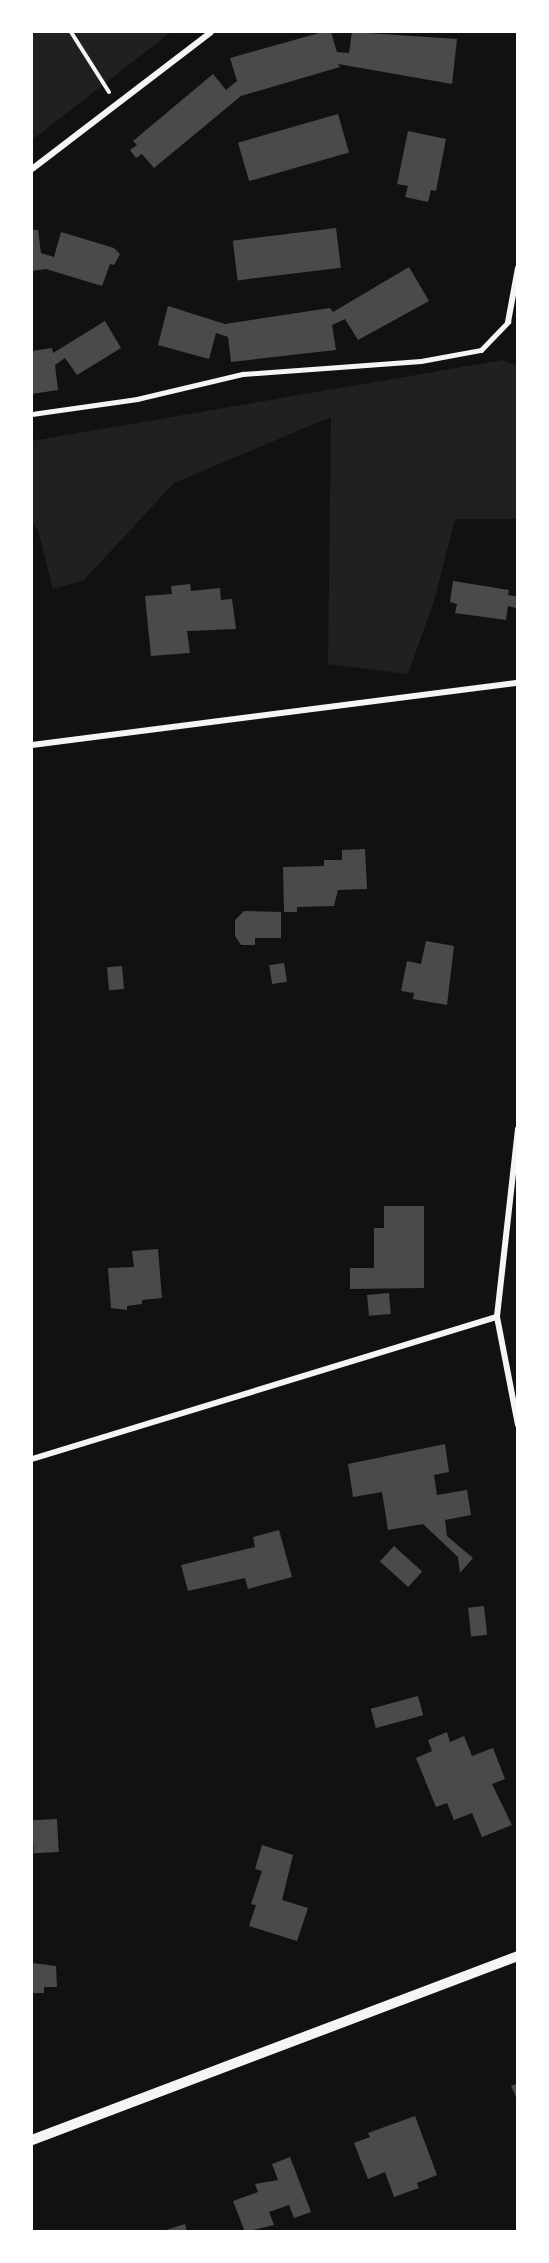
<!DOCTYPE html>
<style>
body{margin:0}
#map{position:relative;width:549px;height:2263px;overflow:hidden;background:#111;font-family:Signika,sans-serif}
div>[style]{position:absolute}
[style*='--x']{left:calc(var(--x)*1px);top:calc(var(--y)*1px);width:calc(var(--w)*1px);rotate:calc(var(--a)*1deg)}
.green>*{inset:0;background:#202020}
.building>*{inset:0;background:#4a4a4a;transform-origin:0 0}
.path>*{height:4px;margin:-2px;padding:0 2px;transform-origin:2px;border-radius:2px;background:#f5f5f5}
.service>*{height:4.5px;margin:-2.25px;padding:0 2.25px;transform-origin:2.25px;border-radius:2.25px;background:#f5f5f5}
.minor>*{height:6px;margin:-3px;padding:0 3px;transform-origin:3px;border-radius:3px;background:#f5f5f5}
.tertiary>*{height:10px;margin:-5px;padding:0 5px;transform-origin:5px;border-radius:5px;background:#f5f5f5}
span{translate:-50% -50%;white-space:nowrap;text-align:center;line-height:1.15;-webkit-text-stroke:4.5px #fff;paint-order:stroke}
.frame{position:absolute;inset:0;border:33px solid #fff;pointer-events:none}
</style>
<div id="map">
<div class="green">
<i style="clip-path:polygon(32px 32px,171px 32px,32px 140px)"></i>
<i style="clip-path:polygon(503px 360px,517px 366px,517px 519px,455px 519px,434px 601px,408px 674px,328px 664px,331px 417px,174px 483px,83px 581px,53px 589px,39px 533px,32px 521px,32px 441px)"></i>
</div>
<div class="building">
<i style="clip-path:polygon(323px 32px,331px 32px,337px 52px,349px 53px,352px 32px,457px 39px,452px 84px,338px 64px,340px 67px,241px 96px,154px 168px,142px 154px,136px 158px,130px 150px,137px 145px,133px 141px,213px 74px,226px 90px,237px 81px,230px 58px)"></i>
<i style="left:338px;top:114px;width:40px;height:104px;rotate:74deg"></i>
<i style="clip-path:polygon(408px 131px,446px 139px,436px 191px,431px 190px,428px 202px,405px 197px,408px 186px,397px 184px)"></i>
<i style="left:336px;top:228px;width:40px;height:104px;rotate:83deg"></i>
<i style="clip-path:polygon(32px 230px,38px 230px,41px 253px,54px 257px,61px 232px,114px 248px,120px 254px,114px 265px,110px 264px,102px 286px,46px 269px,32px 271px)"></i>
<i style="clip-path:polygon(409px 267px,429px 301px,358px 340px,345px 319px,332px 325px,336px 350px,231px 362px,228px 337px,216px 333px,209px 359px,158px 345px,168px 306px,225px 324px,330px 308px,333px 312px)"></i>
<i style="clip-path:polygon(105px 321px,121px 348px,77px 375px,65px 358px,55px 365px,58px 390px,32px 394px,32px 351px,52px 348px,53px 353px)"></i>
<i style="clip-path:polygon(453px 581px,509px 590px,508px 595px,518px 597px,516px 608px,508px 606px,506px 620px,455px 613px,457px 604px,450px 602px)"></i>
<i style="clip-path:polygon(190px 584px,191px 591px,220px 588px,221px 600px,232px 599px,236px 629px,187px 631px,190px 653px,151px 656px,145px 596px,172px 594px,171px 586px)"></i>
<i style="clip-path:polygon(365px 849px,367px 889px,338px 890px,334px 906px,297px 907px,297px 912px,284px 912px,283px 867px,324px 866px,324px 860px,342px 860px,342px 850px)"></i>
<i style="clip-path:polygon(244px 911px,281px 912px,281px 938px,255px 938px,255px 945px,241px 945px,235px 936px,235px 920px)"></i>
<i style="clip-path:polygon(426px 941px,454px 946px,447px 1005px,413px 999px,414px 993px,401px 991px,407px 961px,421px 964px)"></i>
<i style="left:284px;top:963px;width:19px;height:15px;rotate:81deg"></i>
<i style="left:122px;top:966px;width:23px;height:15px;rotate:85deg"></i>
<i style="clip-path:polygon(384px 1206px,424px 1206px,424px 1288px,350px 1289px,350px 1268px,374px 1268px,374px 1228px,384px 1228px)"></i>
<i style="clip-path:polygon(158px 1249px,162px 1298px,142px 1300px,142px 1304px,127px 1306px,127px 1310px,111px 1308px,108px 1268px,134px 1267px,132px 1251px)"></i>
<i style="left:389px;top:1293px;width:21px;height:22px;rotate:85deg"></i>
<i style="clip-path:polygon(445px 1444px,449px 1472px,434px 1475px,437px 1495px,467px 1490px,471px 1515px,445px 1520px,447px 1536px,473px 1558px,460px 1573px,458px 1557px,423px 1524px,388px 1530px,382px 1492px,353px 1497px,348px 1464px)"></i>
<i style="clip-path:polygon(279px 1530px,292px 1577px,248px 1589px,245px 1578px,188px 1591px,181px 1565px,255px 1547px,253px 1537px)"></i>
<i style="left:394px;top:1546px;width:38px;height:21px;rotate:42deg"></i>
<i style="left:484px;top:1606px;width:29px;height:16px;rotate:84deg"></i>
<i style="left:418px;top:1696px;width:20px;height:49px;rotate:75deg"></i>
<i style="clip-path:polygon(447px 1732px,450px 1742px,464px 1736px,472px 1756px,493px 1748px,505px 1779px,492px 1784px,512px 1825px,482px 1837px,472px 1813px,454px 1820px,447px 1803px,436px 1807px,416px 1758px,432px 1751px,428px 1740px)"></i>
<i style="left:57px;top:1819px;width:33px;height:25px;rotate:87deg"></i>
<i style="clip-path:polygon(262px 1845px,293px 1855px,282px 1900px,308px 1908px,297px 1941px,249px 1926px,256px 1905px,251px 1904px,262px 1871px,255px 1869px)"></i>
<i style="clip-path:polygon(32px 1963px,56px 1966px,57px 1987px,44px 1987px,44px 1993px,32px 1993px)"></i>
<i style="clip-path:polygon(518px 2083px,518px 2101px,511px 2086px)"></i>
<i style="clip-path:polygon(415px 2116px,437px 2175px,417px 2183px,419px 2188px,394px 2197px,385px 2172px,368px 2179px,354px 2143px,370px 2137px,368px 2133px)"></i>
<i style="clip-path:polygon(290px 2157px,311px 2212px,294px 2218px,289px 2205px,269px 2212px,274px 2225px,245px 2232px,233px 2201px,258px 2192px,255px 2184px,278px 2180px,272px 2164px)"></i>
<i style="clip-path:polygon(185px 2224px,187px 2232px,163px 2232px,163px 2231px)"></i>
</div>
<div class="path">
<i style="--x:71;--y:32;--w:71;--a:57.7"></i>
</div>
<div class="service">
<i style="--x:32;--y:414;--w:106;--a:-8.1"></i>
<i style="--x:137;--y:399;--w:109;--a:-13.3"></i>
<i style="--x:243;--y:374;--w:178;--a:-4.2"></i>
<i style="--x:421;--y:361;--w:61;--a:-10.4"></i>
<i style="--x:481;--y:350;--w:39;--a:-46"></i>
</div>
<div class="minor">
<i style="--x:32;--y:169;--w:225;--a:-37.4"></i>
<i style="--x:508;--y:322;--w:55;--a:-79.5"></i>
<i style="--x:32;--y:745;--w:490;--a:-7.3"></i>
<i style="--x:518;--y:1129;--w:189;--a:96.4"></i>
<i style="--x:497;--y:1317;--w:110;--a:79"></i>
<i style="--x:32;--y:1459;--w:486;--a:-17"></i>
</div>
<div class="tertiary">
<i style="--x:32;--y:2140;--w:520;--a:-20.74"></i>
</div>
<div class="frame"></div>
</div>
